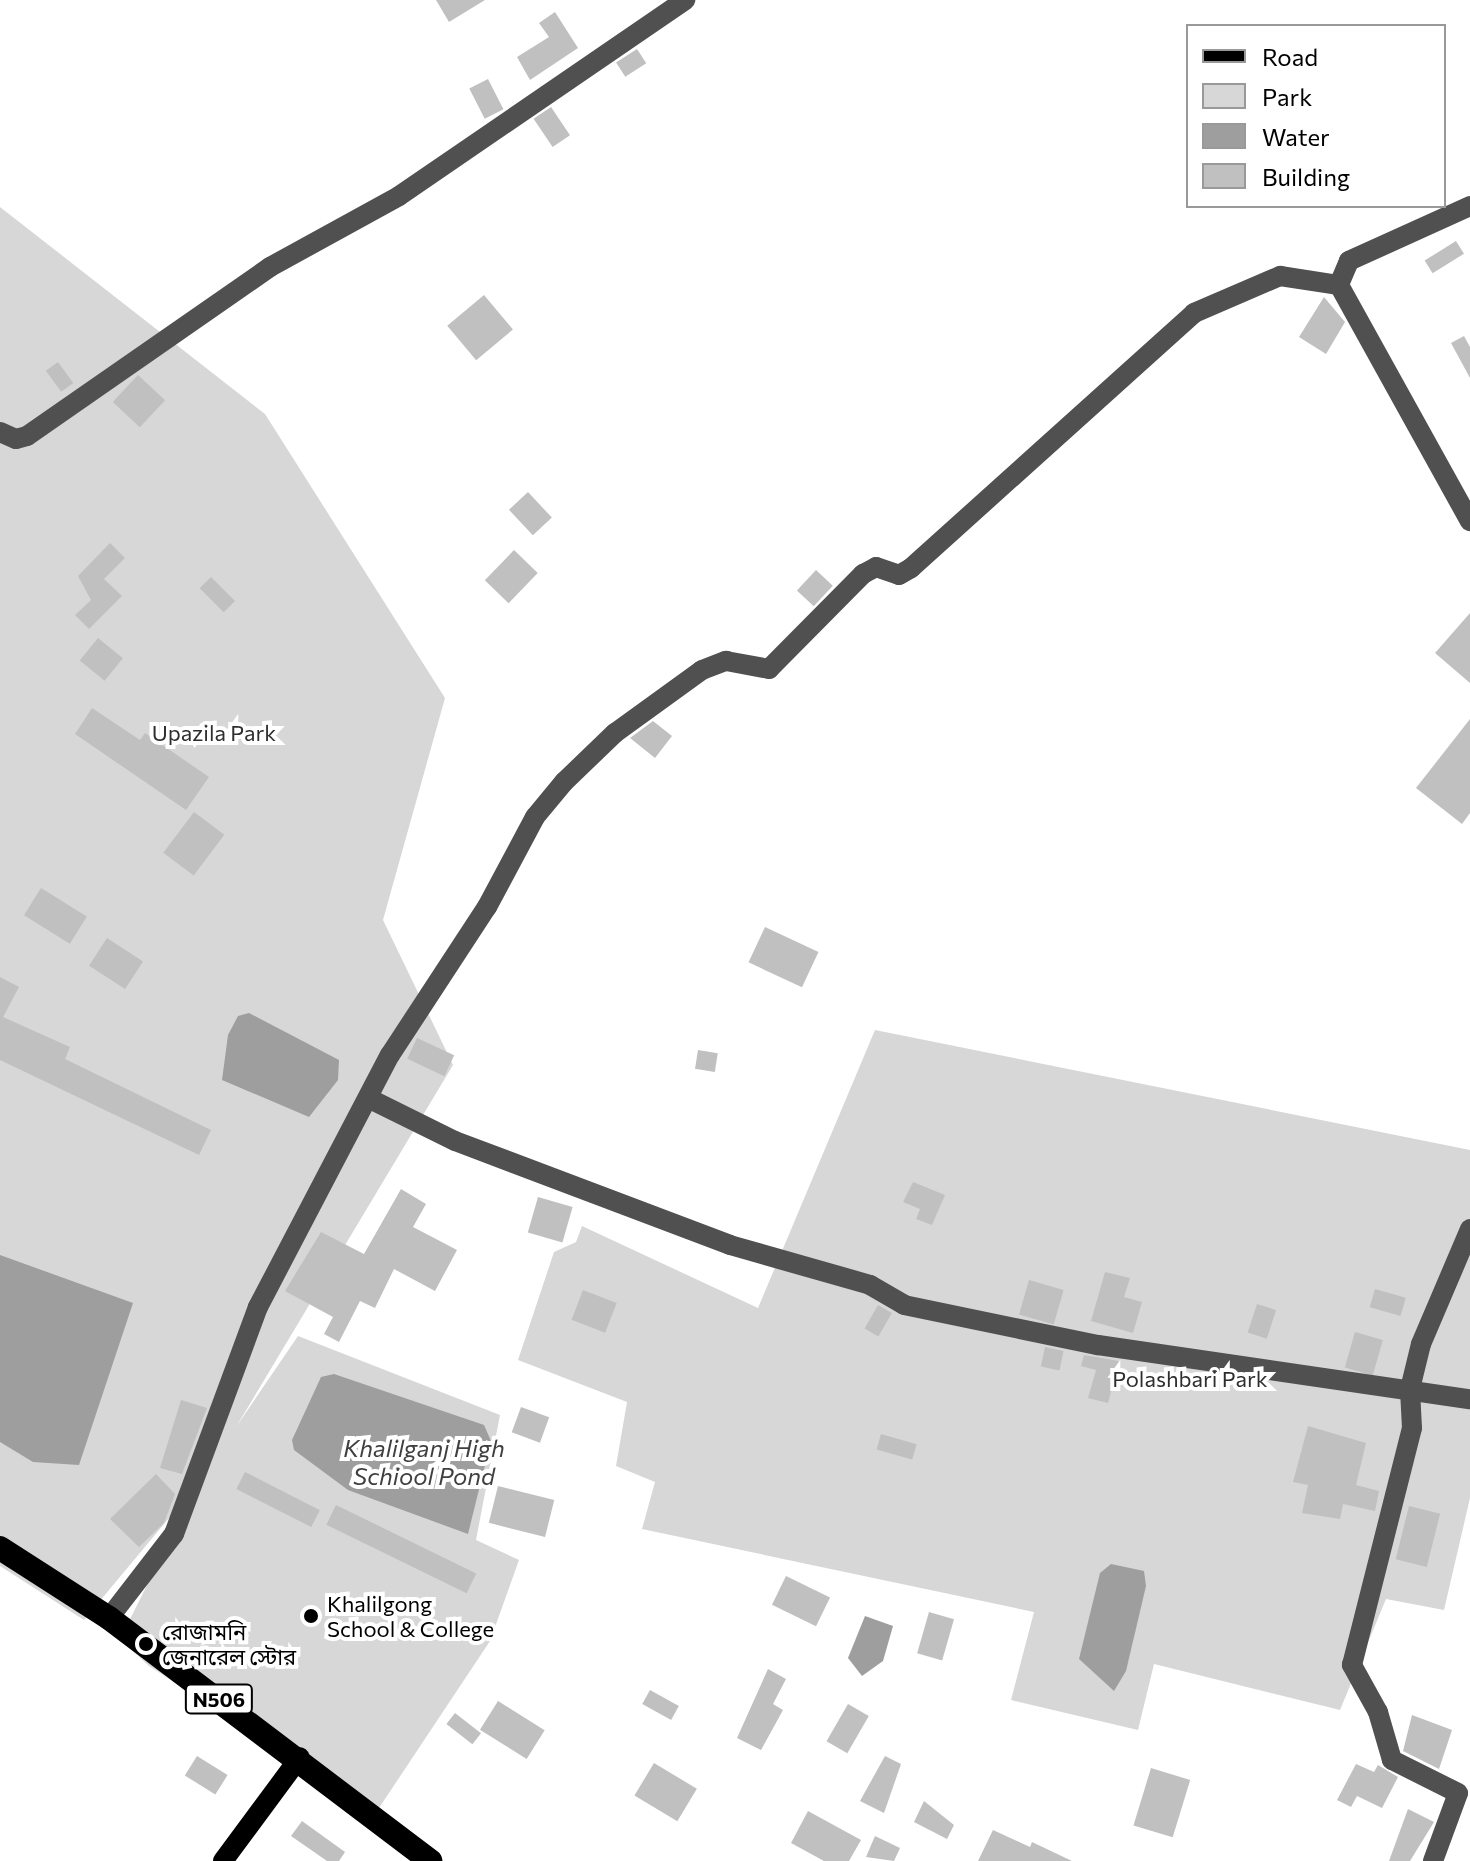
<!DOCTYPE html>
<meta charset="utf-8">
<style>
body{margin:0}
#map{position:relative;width:1470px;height:1861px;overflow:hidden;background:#fff;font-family:Commissioner,"Noto Sans Bengali",sans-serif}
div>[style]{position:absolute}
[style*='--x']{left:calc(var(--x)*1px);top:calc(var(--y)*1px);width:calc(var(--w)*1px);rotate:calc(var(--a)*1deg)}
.green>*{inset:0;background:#d7d7d7}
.water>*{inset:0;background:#9e9e9e}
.building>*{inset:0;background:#c0c0c0;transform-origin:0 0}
.minor>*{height:20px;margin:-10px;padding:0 10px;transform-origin:10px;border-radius:10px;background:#505050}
.major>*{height:20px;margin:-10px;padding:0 10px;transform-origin:10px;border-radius:10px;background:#000}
.highway>*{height:24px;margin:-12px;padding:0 12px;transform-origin:12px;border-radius:12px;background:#000}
.dots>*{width:22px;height:22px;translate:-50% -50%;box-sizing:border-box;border:4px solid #fff;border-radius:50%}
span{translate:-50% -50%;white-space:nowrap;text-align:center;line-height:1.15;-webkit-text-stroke:8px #fff;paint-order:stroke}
.shield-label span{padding:2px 6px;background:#fff;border:2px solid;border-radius:6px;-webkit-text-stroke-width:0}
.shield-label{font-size:20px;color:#000;font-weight:700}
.park-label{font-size:22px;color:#2e2e2e}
.poi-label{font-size:22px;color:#000}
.left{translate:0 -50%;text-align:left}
.water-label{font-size:24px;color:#3f3f3f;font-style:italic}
.legend{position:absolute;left:1186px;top:24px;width:260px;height:184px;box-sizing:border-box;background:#fff;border:2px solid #999;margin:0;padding:10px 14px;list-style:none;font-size:24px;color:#000}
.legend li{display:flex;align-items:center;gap:16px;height:40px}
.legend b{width:40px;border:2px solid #999}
</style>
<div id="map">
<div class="green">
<i style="clip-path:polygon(0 207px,265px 414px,445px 698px,383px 920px,453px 1065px,236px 1427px,298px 1336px,500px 1415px,476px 1540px,519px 1560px,490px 1641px,377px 1811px,149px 1666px,120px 1639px,199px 1482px,84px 1620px,0 1566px)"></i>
<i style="clip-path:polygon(875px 1030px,1470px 1150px,1470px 1498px,1444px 1610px,1386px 1599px,1340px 1710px,1154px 1664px,1138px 1730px,1011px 1700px,1034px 1612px,642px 1529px,655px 1482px,616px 1466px,627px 1402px,518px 1360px,554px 1252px,576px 1242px,582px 1226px,758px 1308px)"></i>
</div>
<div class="water">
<i style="clip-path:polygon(249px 1013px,339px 1060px,338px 1080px,309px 1117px,222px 1080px,228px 1035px,238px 1016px)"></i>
<i style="clip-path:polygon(0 1255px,133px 1303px,79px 1465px,33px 1462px,0 1442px)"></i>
<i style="clip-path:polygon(334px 1374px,484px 1425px,491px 1441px,468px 1534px,348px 1490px,294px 1450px,292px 1440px,321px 1377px)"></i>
<i style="clip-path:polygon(1111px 1564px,1144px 1571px,1146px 1586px,1126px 1671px,1114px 1691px,1079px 1659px,1100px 1573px)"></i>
<i style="clip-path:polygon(865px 1616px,893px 1626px,883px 1661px,862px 1676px,848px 1658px)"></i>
</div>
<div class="building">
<i style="clip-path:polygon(436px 0,485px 0,449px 22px)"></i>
<i style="clip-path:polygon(555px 12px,578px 48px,530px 80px,517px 57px,549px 37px,539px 23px)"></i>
<i style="left:637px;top:49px;width:17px;height:25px;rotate:57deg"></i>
<i style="left:488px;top:79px;width:34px;height:21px;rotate:63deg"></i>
<i style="left:551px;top:107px;width:34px;height:21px;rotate:56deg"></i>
<i style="left:1456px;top:241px;width:15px;height:37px;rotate:58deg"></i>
<i style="left:484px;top:295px;width:45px;height:48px;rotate:50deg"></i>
<i style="clip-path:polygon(1324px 297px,1345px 322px,1326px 354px,1299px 337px)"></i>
<i style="clip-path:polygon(1464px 336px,1470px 347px,1470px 378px,1451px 343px)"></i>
<i style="left:58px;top:362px;width:26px;height:15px;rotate:54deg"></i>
<i style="left:138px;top:375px;width:37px;height:37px;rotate:43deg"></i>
<i style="left:528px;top:492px;width:35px;height:26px;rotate:47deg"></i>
<i style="clip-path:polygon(110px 543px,125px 558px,104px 579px,122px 596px,89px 629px,75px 615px,91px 600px,78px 576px)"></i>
<i style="left:514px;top:550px;width:33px;height:42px;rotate:44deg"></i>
<i style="left:816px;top:570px;width:23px;height:28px;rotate:43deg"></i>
<i style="left:211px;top:577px;width:34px;height:16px;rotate:45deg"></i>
<i style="clip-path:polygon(1470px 613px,1470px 683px,1435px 653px)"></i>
<i style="left:98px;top:638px;width:32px;height:29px;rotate:39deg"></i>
<i style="clip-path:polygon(92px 708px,140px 740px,145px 733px,209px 777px,186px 810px,75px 734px)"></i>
<i style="clip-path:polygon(1470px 719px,1470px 813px,1462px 824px,1416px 788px)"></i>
<i style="clip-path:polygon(653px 721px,672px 736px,655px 758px,630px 738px)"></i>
<i style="left:194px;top:812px;width:38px;height:51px;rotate:37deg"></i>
<i style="left:41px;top:888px;width:54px;height:32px;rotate:32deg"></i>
<i style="left:765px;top:927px;width:59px;height:39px;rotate:25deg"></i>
<i style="left:107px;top:938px;width:43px;height:33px;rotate:33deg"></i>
<i style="clip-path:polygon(0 977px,19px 987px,3px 1017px,70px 1047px,65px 1059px,211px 1130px,199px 1155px,0 1060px)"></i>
<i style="left:417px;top:1038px;width:41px;height:23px;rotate:25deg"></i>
<i style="left:698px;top:1050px;width:20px;height:19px;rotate:9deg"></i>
<i style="clip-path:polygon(913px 1182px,945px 1195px,932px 1225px,916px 1219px,920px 1209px,903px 1202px)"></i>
<i style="clip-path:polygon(401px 1189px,426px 1204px,413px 1227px,457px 1250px,435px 1291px,394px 1269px,375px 1308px,360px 1301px,339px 1342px,324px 1334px,333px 1317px,285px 1291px,321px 1232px,364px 1254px)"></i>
<i style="left:538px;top:1197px;width:36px;height:37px;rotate:16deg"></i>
<i style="clip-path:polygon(1105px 1272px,1130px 1278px,1124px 1297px,1142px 1302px,1133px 1333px,1091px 1321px)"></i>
<i style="left:1029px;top:1280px;width:36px;height:36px;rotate:16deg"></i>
<i style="left:1375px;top:1289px;width:32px;height:19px;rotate:16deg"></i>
<i style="left:583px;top:1290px;width:36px;height:32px;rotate:21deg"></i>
<i style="left:1257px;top:1304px;width:20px;height:30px;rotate:18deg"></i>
<i style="left:878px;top:1305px;width:16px;height:27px;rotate:30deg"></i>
<i style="left:1355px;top:1332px;width:29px;height:37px;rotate:16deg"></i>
<i style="left:1045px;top:1347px;width:19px;height:20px;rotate:12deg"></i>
<i style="clip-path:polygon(1084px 1355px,1119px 1361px,1108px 1403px,1088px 1398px,1096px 1370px,1081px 1366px)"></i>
<i style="clip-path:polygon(181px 1400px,207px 1408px,182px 1474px,160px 1468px)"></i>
<i style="left:521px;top:1407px;width:30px;height:27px;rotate:20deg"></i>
<i style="clip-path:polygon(1308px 1426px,1366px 1443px,1356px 1485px,1379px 1491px,1375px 1511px,1343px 1504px,1340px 1519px,1302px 1513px,1308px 1485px,1293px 1482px)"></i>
<i style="left:881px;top:1434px;width:37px;height:16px;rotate:16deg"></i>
<i style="left:245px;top:1472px;width:84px;height:19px;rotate:27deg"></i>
<i style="clip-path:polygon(156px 1474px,175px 1494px,164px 1523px,139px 1547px,110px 1519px)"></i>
<i style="left:498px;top:1486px;width:58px;height:38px;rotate:14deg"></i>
<i style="left:336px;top:1505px;width:156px;height:22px;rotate:26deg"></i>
<i style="left:1409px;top:1506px;width:32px;height:55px;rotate:14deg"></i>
<i style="left:786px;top:1576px;width:49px;height:32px;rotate:26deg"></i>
<i style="left:929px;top:1612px;width:26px;height:43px;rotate:16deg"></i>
<i style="clip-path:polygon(768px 1669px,786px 1679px,773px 1704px,783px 1710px,761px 1750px,737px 1738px)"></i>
<i style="left:650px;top:1690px;width:33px;height:16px;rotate:29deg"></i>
<i style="left:498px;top:1701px;width:55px;height:34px;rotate:32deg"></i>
<i style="left:848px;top:1704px;width:24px;height:43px;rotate:30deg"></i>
<i style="left:455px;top:1713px;width:33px;height:14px;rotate:38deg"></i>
<i style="clip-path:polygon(1412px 1715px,1452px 1730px,1439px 1769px,1403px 1751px)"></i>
<i style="left:197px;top:1756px;width:36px;height:23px;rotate:32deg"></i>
<i style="clip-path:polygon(885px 1756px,901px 1764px,884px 1813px,860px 1801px)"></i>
<i style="left:654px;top:1763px;width:50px;height:38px;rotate:31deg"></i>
<i style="clip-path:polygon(1356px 1764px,1374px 1772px,1378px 1765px,1398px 1777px,1382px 1808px,1357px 1796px,1351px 1807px,1337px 1800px)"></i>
<i style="left:1151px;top:1768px;width:41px;height:60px;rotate:17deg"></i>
<i style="clip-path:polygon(924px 1801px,954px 1825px,947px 1839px,914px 1822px)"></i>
<i style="clip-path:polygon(1408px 1809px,1434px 1822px,1410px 1861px,1389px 1861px)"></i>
<i style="clip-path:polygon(808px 1811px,861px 1840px,849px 1861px,824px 1861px,791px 1843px)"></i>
<i style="clip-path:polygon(302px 1821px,345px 1852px,339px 1861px,327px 1861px,291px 1836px)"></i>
<i style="clip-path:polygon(993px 1830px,1030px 1847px,1032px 1842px,1072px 1861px,978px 1861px)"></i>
<i style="clip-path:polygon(875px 1836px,900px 1848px,894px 1861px,866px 1857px)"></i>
</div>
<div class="minor">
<i style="--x:1470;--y:206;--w:133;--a:155.6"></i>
<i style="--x:1349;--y:261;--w:26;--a:113"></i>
<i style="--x:1339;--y:285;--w:270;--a:61"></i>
<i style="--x:0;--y:432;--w:17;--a:24"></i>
<i style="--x:16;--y:439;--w:11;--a:-15"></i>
<i style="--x:27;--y:436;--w:296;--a:-34.8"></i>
<i style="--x:270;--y:267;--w:147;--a:-28.8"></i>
<i style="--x:399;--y:196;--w:347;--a:-34.4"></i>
<i style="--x:370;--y:1099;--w:95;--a:26.3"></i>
<i style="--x:455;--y:1141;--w:294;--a:20.7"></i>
<i style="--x:730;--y:1245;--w:146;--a:15.9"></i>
<i style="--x:870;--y:1285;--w:39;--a:30"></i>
<i style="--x:904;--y:1305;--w:198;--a:11.7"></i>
<i style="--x:1098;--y:1345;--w:376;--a:8.3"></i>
<i style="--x:109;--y:1618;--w:106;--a:-52.3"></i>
<i style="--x:174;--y:1534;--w:242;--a:-69.7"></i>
<i style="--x:258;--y:1307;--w:284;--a:-62.4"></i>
<i style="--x:390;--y:1055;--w:177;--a:-56.8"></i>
<i style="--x:487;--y:907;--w:102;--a:-61.9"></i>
<i style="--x:535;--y:817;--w:45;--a:-50.4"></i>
<i style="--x:564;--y:782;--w:71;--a:-43.9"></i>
<i style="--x:615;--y:733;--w:107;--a:-35.9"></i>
<i style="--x:702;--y:670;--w:26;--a:-21"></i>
<i style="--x:726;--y:661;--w:44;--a:10.5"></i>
<i style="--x:769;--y:669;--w:134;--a:-45.3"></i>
<i style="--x:863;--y:574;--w:15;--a:-28"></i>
<i style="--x:876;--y:567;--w:24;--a:19"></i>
<i style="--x:899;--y:575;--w:14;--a:-30"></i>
<i style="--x:911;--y:568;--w:381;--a:-42"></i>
<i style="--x:1194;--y:313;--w:94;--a:-23.3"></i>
<i style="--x:1280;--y:276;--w:60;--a:8.7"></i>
<i style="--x:1433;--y:1861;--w:72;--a:-69.8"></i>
<i style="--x:1458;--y:1793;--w:74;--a:-153.4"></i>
<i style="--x:1392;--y:1760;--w:50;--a:-106.3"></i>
<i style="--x:1378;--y:1712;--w:54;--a:-119"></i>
<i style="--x:1352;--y:1665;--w:244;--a:-75.8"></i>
<i style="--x:1412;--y:1428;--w:39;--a:-93"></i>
<i style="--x:1410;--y:1389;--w:46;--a:-76.3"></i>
<i style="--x:1421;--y:1344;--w:125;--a:-66.9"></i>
</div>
<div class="major">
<i style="--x:223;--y:1861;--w:129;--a:-53.5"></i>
</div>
<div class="highway">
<i style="--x:0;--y:1548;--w:130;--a:32.7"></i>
<i style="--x:109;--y:1618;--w:403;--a:37.1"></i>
</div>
<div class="dots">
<i style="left:311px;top:1616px;background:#000"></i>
<i style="left:146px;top:1644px;background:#000"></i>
</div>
<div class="shield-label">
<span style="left:219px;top:1699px">N506</span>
</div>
<div class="park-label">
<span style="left:214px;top:733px">Upazila Park</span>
<span style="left:1190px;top:1379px">Polashbari Park</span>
</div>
<div class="poi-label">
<span class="left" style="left:327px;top:1616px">Khalilgong<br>School &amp; College</span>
<span class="left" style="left:162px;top:1644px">রোজামনি<br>জেনারেল স্টোর</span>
</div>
<div class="water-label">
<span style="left:424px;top:1462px">Khalilganj High<br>Schiool Pond</span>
</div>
<ul class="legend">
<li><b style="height:10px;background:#000"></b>Road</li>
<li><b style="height:22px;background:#d7d7d7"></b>Park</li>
<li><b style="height:22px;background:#9e9e9e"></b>Water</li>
<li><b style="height:22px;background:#c0c0c0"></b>Building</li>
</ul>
</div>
